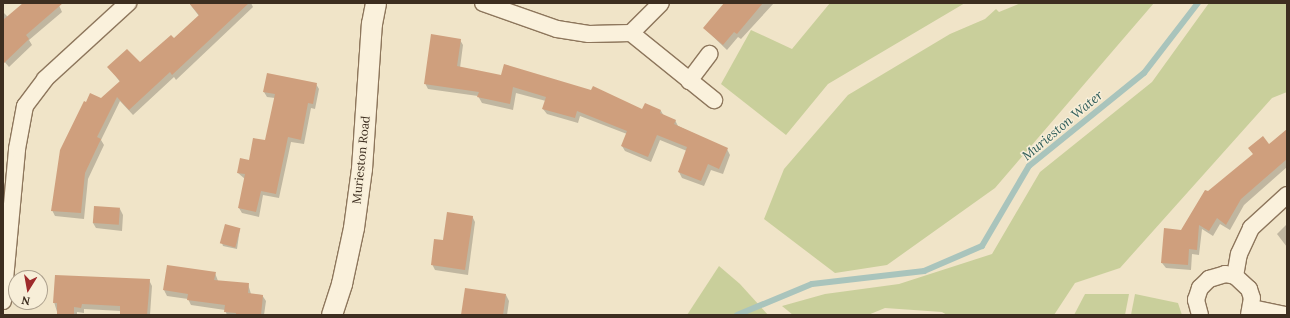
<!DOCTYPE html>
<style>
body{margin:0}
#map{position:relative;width:1290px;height:318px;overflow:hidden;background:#f0e4c8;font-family:Lora,serif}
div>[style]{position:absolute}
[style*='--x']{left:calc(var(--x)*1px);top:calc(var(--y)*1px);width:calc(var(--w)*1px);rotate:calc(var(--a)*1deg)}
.green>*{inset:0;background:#c9cf9b}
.shadow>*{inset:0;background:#0003}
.stream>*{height:6px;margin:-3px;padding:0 3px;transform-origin:3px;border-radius:3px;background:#a9c4bc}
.building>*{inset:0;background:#cf9f7d;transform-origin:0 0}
.roads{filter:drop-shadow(1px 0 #8d765c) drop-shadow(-1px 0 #8d765c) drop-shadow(0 1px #8d765c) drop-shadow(0 -1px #8d765c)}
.minor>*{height:16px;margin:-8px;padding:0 8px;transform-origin:8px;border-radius:8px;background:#faf1dc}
.tertiary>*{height:20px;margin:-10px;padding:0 10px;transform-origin:10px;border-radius:10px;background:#faf1dc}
span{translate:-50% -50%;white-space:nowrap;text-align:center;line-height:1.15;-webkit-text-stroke:3px #f7eed8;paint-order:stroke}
.street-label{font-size:12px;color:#3d2e20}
.water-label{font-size:13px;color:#2f5d5a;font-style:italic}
.frame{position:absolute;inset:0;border:4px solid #3d2e20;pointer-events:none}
.north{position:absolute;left:8px;top:270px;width:40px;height:40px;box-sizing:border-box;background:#f7eed8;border:1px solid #ada18e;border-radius:50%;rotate:191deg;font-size:11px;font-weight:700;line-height:16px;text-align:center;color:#3d2e20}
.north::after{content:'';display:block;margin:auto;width:14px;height:18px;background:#9e2a2b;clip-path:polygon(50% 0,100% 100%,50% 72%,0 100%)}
</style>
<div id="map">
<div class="green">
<i style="clip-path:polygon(830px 3px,965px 3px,828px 84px,786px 135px,721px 84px,751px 30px,792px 49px)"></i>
<i style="clip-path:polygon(1021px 3px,1154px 3px,995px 188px,887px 265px,835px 273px,764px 219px,784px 169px,848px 95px,950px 34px,985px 19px,996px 9px,999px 12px)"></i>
<i style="clip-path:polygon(1209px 3px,1287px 3px,1287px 92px,1272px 98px,1120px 268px,1075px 283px,1054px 315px,947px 315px,942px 312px,885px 308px,868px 315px,793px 315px,782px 306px,825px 294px,899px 284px,992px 254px,1040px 172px,1152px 82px)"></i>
<i style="clip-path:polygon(719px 266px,740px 284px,768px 315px,687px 315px)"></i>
<i style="clip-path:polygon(1085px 294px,1129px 294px,1125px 315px,1074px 315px)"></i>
<i style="clip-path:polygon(1135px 294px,1178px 303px,1182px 315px,1131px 315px)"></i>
</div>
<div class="shadow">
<i style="clip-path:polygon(25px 3px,58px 3px,62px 12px,29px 40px,32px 45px,9px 67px,3px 60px,3px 12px,8px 17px)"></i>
<i style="clip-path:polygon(189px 3px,251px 3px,253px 7px,176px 80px,174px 77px,133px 115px,120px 101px,101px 140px,104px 145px,88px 179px,84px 219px,55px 216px,52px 210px,102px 99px,120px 82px,109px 67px,140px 64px,174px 39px,199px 16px)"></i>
<i style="clip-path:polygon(735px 3px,774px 3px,741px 39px,738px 37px,727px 50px,704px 28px)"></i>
<i style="clip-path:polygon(460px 40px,463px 45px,460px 68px,643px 110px,661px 111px,664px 116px,675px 120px,678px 126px,727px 149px,730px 155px,723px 174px,711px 170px,704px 186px,682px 178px,679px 172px,687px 151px,660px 140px,651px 162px,625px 151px,622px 146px,627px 134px,580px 116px,578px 123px,547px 114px,543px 109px,546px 101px,516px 93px,513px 110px,482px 103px,478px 96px,428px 89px,425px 83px)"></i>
<i style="clip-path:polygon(316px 84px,319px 89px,315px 109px,311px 108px,304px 144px,291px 142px,279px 198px,263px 195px,259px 217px,242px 213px,239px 208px,245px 179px,238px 173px,266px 142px,275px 98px,267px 97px,264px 92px)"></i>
<i style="clip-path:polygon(1287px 130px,1287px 167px,1244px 205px,1230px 230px,1220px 224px,1213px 236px,1202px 229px,1199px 255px,1192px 254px,1191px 270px,1166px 268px,1162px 263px,1182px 231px,1254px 155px,1250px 149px,1269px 146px)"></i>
<i style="clip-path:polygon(120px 209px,123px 215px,122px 231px,96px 228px,93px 223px)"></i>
<i style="clip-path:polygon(472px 216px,475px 222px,468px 275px,435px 270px,432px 264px,444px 241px)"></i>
<i style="clip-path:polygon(1287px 224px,1287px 247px,1277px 234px)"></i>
<i style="clip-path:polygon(240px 228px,237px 249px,223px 246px,222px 243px)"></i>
<i style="clip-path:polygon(215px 273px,218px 281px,248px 284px,251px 294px,262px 295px,266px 301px,264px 315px,227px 315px,225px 310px,191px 305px,188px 299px,167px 296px,164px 290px)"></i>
<i style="clip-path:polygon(149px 280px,152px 286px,150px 315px,121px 315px,121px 311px,84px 309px,84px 313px,77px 312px,77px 315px,58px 315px,54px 302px)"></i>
<i style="clip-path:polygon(506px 295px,509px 301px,507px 315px,462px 315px)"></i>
</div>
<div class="stream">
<i style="--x:737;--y:315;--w:81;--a:-22.5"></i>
<i style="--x:812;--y:284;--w:113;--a:-6.6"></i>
<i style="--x:924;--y:271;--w:63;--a:-23.3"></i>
<i style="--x:982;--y:246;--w:93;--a:-59.6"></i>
<i style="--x:1029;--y:166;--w:148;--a:-39"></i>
<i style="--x:1144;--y:73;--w:88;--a:-52.4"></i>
</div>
<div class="building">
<i style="clip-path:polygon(23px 3px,63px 3px,26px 35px,29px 39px,3px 64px,3px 20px)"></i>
<i style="clip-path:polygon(189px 3px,249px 3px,172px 75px,170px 72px,129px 110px,117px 97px,97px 137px,101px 139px,85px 173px,81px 213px,51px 211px,60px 150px,84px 101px,86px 102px,90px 93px,101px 98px,120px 81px,107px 67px,127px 49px,140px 62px,171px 35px,174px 38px,199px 15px)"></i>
<i style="clip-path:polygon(724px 3px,763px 3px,737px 34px,734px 32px,723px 45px,703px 28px)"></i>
<i style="clip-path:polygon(431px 34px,461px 39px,457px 66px,501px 75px,504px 64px,591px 90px,593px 86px,642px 109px,645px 103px,661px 110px,660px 113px,676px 120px,674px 124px,728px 148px,719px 169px,708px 164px,701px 181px,678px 172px,687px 147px,657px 135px,648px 157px,621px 146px,627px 131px,577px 111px,575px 118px,542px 109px,546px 97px,513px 87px,510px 104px,477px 97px,479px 92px,424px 84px)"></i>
<i style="clip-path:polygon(267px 73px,317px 83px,313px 104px,308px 103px,301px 140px,288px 137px,276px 194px,261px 191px,256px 212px,238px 208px,245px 174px,237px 173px,240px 158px,249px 160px,253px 138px,265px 140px,275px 94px,263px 92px)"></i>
<i style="clip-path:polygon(1287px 129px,1287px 159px,1241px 199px,1226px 225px,1217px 218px,1209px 231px,1199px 225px,1197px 250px,1189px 249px,1188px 265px,1161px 263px,1164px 228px,1181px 230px,1205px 190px,1208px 191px,1253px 154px,1248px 148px,1263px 136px,1269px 144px)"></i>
<i style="left:94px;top:206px;width:26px;height:17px;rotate:4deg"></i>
<i style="clip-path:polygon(447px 212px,473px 216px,465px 270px,431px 265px,434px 239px,443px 240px)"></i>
<i style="left:225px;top:224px;width:16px;height:20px;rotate:15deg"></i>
<i style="clip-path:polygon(167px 265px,216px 272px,214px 280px,249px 283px,248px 293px,263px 295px,261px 315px,236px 315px,236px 313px,224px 312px,225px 305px,187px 300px,188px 294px,163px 290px)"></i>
<i style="clip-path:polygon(55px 275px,150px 279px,147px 315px,120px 314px,120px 306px,82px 304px,81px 308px,74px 307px,74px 315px,57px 315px,57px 303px,53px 303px)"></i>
<i style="clip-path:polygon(465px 288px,506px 294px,503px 315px,461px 315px)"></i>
</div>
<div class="roads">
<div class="minor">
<i style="--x:483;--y:3;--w:78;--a:19.4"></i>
<i style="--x:557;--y:29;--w:32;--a:9"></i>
<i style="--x:589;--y:34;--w:42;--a:-1.4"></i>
<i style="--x:631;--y:33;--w:42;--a:-45"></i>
<i style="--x:631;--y:33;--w:107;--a:38.9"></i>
<i style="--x:689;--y:81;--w:34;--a:-53"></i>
<i style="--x:1235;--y:276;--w:22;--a:-80"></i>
<i style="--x:1239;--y:254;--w:29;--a:-65"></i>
<i style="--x:1251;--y:228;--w:49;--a:-42.5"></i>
<i style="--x:3;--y:301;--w:153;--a:-84.7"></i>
<i style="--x:17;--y:149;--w:44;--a:-79.5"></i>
<i style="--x:25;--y:106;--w:34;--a:-53"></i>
<i style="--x:45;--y:79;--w:113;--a:-42.5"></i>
<i style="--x:1252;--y:308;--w:33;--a:12"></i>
<i style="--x:1200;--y:315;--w:16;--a:-105"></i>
<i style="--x:1196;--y:300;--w:13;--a:-72"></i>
<i style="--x:1200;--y:288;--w:13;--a:-45"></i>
<i style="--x:1209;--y:279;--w:17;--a:-17"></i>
<i style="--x:1225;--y:274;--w:10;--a:11"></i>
<i style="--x:1235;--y:276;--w:19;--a:43"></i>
<i style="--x:1249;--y:289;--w:9;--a:72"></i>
<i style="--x:1252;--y:298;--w:17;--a:100"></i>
</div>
<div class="tertiary">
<i style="--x:332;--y:315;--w:33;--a:-72"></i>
<i style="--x:342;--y:284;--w:57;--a:-77.9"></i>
<i style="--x:354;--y:228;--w:60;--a:-82.3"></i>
<i style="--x:362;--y:169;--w:145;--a:-86.1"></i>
<i style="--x:372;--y:24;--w:21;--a:-79"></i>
</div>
</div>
<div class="street-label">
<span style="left:361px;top:160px;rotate:-84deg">Murieston Road</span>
</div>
<div class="water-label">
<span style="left:1063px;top:126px;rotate:-40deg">Murieston Water</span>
</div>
<div class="frame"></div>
<div class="north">N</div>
</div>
